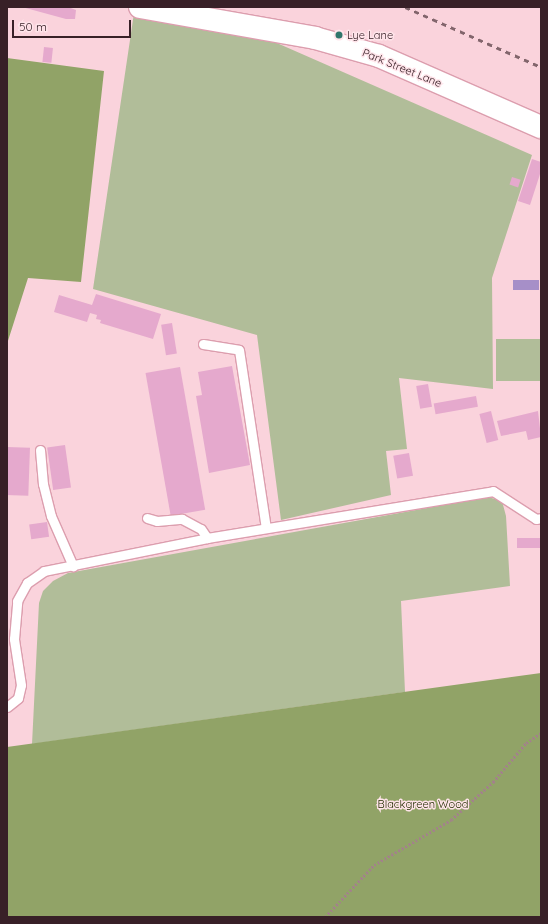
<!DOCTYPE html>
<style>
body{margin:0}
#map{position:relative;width:548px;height:924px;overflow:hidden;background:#fad3dc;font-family:Quicksand,sans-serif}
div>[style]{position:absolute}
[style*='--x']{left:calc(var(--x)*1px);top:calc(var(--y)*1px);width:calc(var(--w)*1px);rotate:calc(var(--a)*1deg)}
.green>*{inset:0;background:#b1bd99;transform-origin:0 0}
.forest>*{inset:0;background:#91a367}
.water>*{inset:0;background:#a68fc8;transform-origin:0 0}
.building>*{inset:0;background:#e5a9cd;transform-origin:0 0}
.path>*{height:2.5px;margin-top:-1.25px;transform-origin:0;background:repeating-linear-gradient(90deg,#a2828a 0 2px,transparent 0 4px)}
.roads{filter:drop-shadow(1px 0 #dc9eae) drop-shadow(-1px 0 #dc9eae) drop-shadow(0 1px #dc9eae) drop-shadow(0 -1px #dc9eae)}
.service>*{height:9px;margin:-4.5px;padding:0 4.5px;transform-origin:4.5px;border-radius:4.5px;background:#fff}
.tertiary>*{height:22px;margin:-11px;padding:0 11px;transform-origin:11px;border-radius:11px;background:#fff}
.rail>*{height:3px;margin-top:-1.5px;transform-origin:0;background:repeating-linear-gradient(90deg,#82656c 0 5px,transparent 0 10px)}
.dots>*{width:11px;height:11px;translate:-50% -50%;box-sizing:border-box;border:2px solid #ffe4ea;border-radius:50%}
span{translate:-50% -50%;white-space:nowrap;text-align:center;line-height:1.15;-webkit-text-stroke:3px #ffe4ea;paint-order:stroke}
.poi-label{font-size:11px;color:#382027}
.left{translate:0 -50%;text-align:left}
.street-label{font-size:11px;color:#382027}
.park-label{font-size:11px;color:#232e00}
.frame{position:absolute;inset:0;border:8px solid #382027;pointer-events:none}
.scale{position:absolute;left:12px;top:20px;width:119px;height:18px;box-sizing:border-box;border:2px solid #382027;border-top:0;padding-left:5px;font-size:12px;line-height:14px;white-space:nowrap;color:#382027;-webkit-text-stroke:3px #ffe4ea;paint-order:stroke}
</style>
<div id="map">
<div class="green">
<i style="clip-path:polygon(134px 13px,270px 40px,532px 155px,492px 278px,493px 389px,399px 378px,407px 449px,386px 451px,391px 495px,281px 520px,257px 335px,93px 289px)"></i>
<i style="left:541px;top:339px;width:42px;height:45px;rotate:90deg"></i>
<i style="clip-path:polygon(488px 497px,502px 501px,506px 516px,510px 586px,401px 601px,405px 692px,32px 744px,39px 603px,43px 591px,53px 581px,68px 573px)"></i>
</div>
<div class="forest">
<i style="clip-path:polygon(7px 58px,104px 71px,81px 282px,28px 278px,7px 344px)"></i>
<i style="clip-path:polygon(541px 673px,541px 917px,7px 917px,7px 747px)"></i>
</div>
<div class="water">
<i style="left:539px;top:280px;width:10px;height:26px;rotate:90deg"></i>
</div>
<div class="building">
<i style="clip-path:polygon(22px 7px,68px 7px,76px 10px,75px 19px,66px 19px)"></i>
<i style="left:44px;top:47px;width:9px;height:15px;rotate:6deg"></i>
<i style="clip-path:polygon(532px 159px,541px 162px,541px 171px,530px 205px,518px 201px)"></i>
<i style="left:512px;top:177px;width:9px;height:8px;rotate:18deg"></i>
<i style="clip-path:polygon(96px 294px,161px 314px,153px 339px,100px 323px,101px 320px,96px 319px,97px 315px,90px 313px,87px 322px,54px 312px,59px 295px,92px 305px)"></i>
<i style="left:172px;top:323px;width:31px;height:11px;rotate:81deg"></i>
<i style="clip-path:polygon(232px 366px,250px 465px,209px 473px,196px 396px,202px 395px,198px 372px)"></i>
<i style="left:180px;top:367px;width:145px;height:35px;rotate:80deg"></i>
<i style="left:428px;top:384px;width:23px;height:12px;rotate:80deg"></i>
<i style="left:476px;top:396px;width:11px;height:43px;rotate:80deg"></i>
<i style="left:491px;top:411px;width:30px;height:12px;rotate:76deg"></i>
<i style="clip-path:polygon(538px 411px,541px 437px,528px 440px,526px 431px,501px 436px,497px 421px)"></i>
<i style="left:65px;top:445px;width:43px;height:18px;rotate:82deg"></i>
<i style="left:7px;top:447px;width:23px;height:48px;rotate:2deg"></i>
<i style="left:409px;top:453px;width:23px;height:16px;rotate:80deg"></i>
<i style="left:47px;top:522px;width:15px;height:18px;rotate:82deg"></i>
<i style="left:541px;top:538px;width:10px;height:24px;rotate:90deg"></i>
</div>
<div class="path">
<i style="--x:325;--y:917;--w:71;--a:-46.7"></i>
<i style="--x:374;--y:865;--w:89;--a:-30.3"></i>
<i style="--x:451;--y:820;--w:57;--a:-42.1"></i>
<i style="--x:493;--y:782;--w:51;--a:-49.8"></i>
<i style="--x:526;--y:743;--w:18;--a:-34"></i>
</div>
<div class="roads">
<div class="service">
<i style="--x:203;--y:344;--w:36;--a:9"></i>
<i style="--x:239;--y:350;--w:180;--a:81.4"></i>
<i style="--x:40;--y:450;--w:34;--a:85"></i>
<i style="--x:43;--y:484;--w:33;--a:76"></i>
<i style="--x:51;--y:516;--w:55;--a:66.3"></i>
<i style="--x:147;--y:518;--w:10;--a:17"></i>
<i style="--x:157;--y:521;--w:25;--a:-5"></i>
<i style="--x:182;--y:519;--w:21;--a:28"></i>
<i style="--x:201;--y:529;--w:11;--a:56"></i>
<i style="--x:7;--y:707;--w:14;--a:-39"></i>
<i style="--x:18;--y:698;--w:13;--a:-77"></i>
<i style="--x:21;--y:685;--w:47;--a:-98.7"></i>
<i style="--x:14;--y:639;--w:38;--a:-85"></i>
<i style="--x:17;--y:601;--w:21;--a:-61"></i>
<i style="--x:27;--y:583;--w:21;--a:-35"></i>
<i style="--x:44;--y:571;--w:166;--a:-11.4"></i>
<i style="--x:207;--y:538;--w:290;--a:-9.3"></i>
<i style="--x:493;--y:491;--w:51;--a:33.1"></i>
<i style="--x:536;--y:519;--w:5;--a:-11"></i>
</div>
<div class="tertiary">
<i style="--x:140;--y:7;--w:178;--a:10"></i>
<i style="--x:315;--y:38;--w:66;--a:15.7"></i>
<i style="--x:379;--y:56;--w:177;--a:23.7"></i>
</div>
</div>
<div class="rail">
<i style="--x:405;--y:7;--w:149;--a:23.8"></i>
</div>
<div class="dots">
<i style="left:339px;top:35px;background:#30766c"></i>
</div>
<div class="poi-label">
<span class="left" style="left:347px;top:35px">Lye Lane</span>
</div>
<div class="street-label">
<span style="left:402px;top:68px;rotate:22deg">Park Street Lane</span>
</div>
<div class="park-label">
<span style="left:423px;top:804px">Blackgreen Wood</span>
</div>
<div class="frame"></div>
<div class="scale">50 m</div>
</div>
